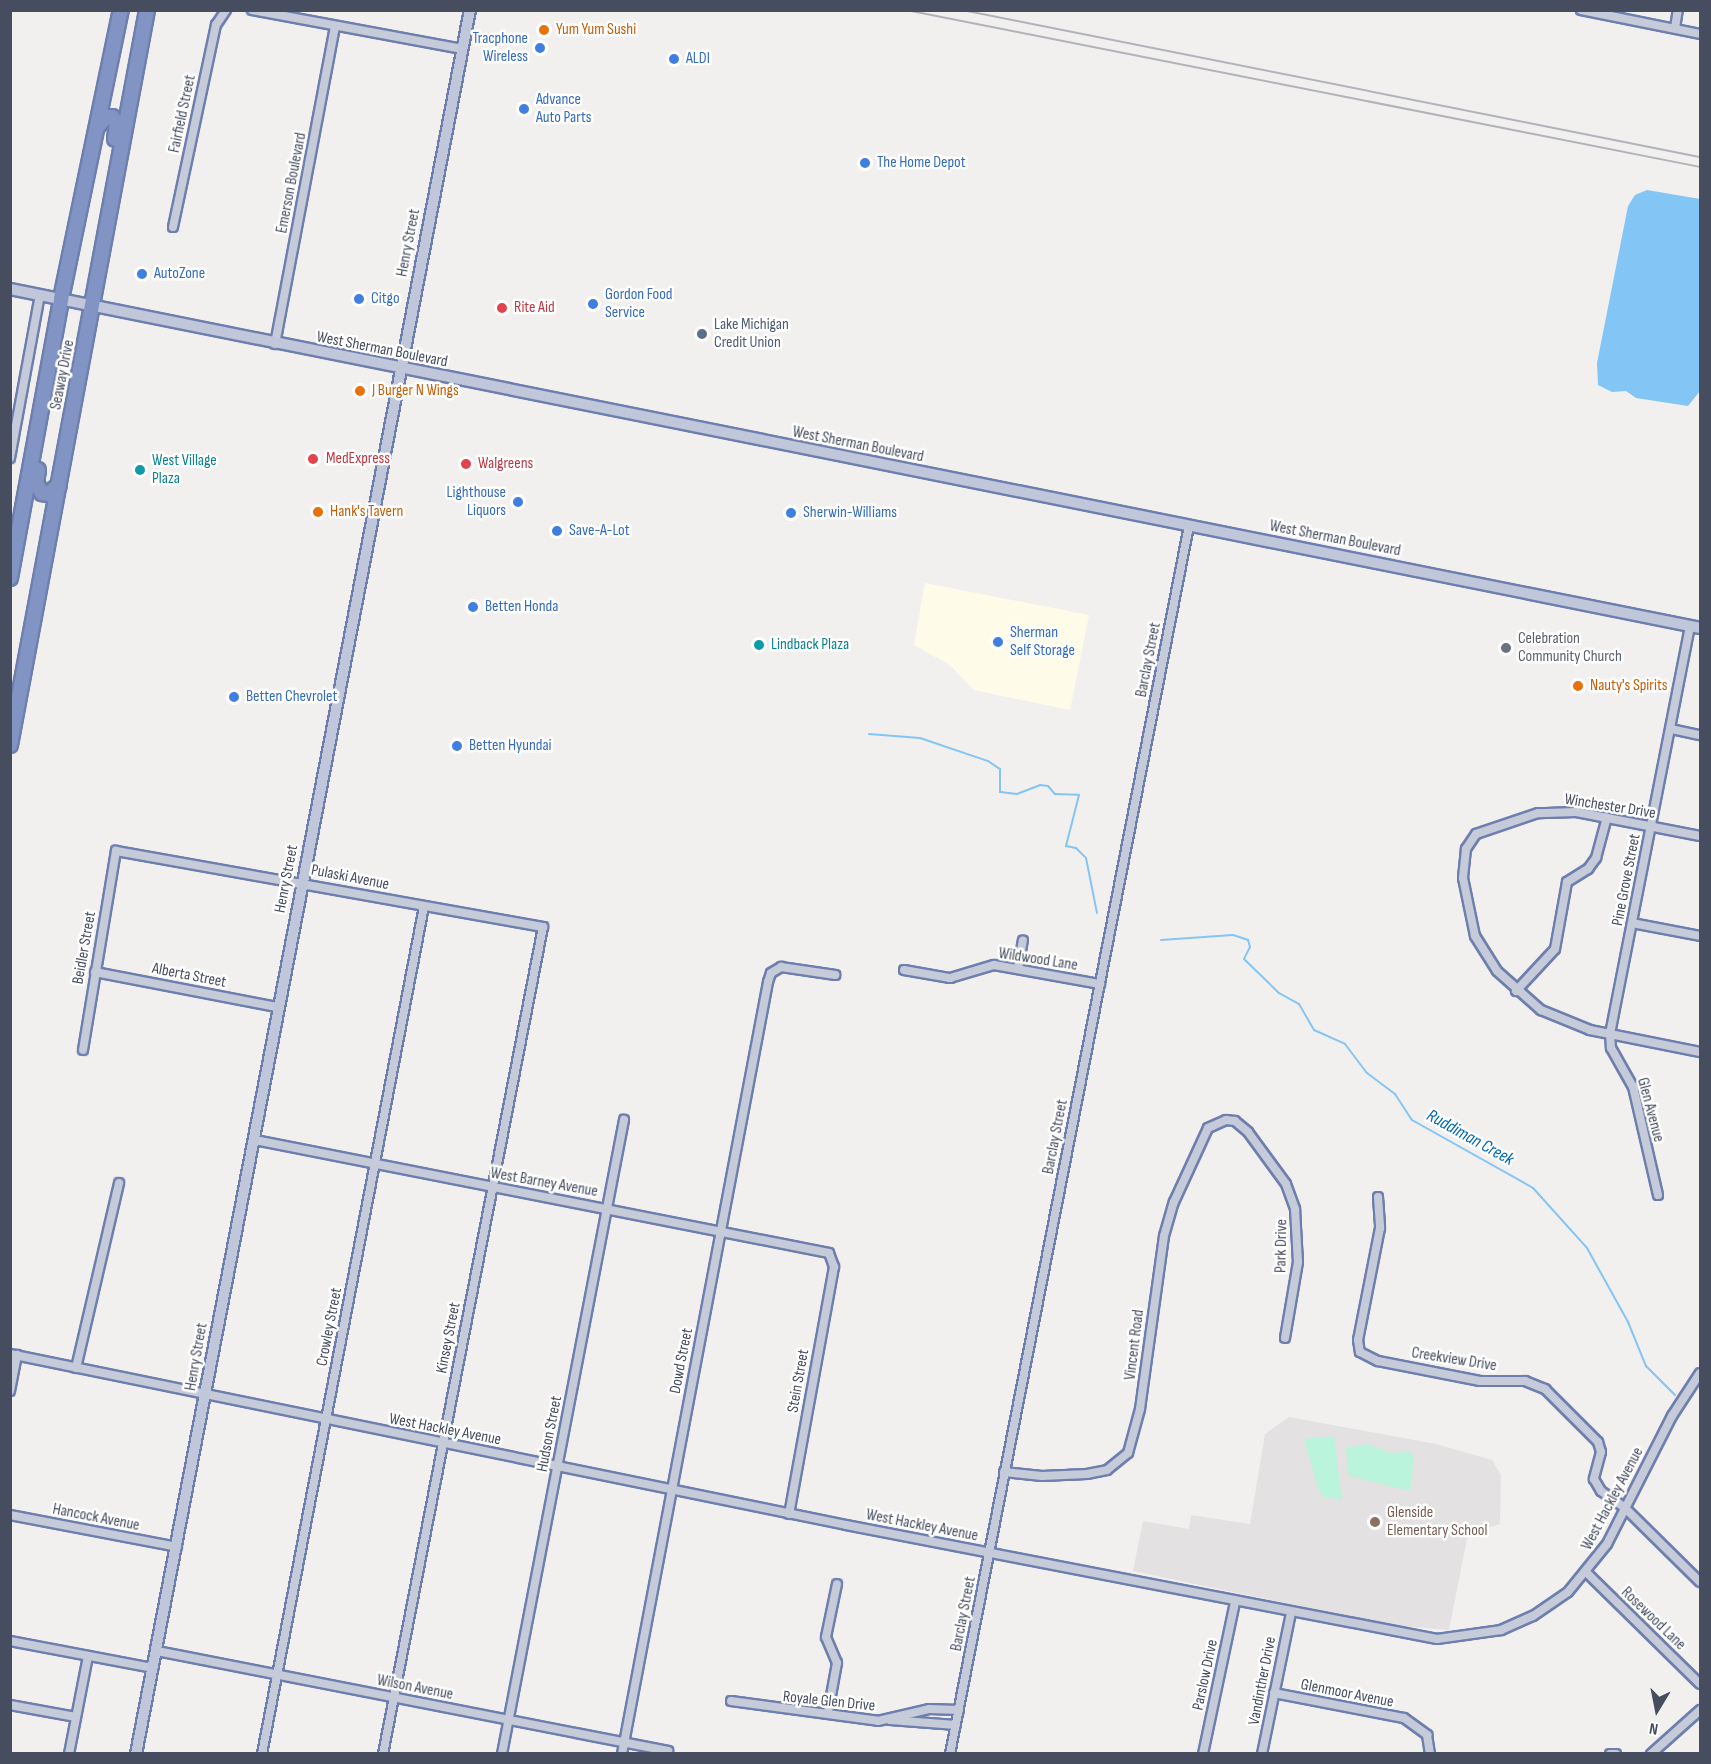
<!DOCTYPE html>
<style>
body{margin:0}
#map{position:relative;width:1711px;height:1764px;overflow:hidden;background:#f2f0ef;font-family:"Sofia Sans Condensed",sans-serif}
div>[style]{position:absolute}
[style*='--x']{left:calc(var(--x)*1px);top:calc(var(--y)*1px);width:calc(var(--w)*1px);rotate:calc(var(--a)*1deg)}
.commercial>*{inset:0;background:#fefce8}
.education>*{inset:0;background:#e3e1e1}
.green>*{inset:0;background:#baf4dc}
.water>*{inset:0;background:#83c5f5}
.stream>*{height:2px;margin:-1px;padding:0 1px;transform-origin:1px;border-radius:1px;background:#83c5f5}
.roads{filter:drop-shadow(2px 0 #6e7faf) drop-shadow(-2px 0 #6e7faf) drop-shadow(0 2px #6e7faf) drop-shadow(0 -2px #6e7faf)}
.street>*{height:8px;margin:-4px;padding:0 4px;transform-origin:4px;border-radius:4px;background:#c5cbd8}
.secondary>*{height:10px;margin:-5px;padding:0 5px;transform-origin:5px;border-radius:5px;background:#c0c7da}
.highway>*{height:14px;margin:-7px;padding:0 7px;transform-origin:7px;border-radius:7px;background:#8294c3}
.rail>*{height:2px;margin:-1px;padding:0 1px;transform-origin:1px;border-radius:1px;background:#b1b3bb}
.dots>*{width:16px;height:16px;translate:-50% -50%;box-sizing:border-box;border:3px solid #fff;border-radius:50%}
span{translate:-50% -50%;white-space:nowrap;text-align:center;line-height:1.15;-webkit-text-stroke:5px #fff;paint-order:stroke}
.food-label{font-size:16px;color:#c56008}
.left{translate:0 -50%;text-align:left}
.shop-label{font-size:16px;color:#366cbe}
.right{translate:-100% -50%;text-align:right}
.street-label{font-size:16px;color:#454d5f}
.health-label{font-size:16px;color:#be3a42}
.service-label{font-size:16px;color:#4e5e75}
.culture-label{font-size:16px;color:#0d838f}
.worship-label{font-size:16px;color:#5b616d}
.education-label{font-size:16px;color:#785e54}
.water-label{font-size:18px;color:#006ab7;font-style:italic}
.frame{position:absolute;inset:0;border:12px solid #454d5f;pointer-events:none}
.north{position:absolute;left:1627px;top:1680px;width:60px;height:60px;-webkit-text-stroke:4px #fff;paint-order:stroke;rotate:190deg;font-size:16px;font-weight:700;line-height:24px;text-align:center;color:#454d5f}
.north::after{content:'';display:block;margin:auto;width:21px;height:27px;background:#454d5f;clip-path:polygon(50% 0,100% 100%,50% 72%,0 100%)}
</style>
<div id="map">
<div class="commercial">
<i style="clip-path:polygon(925px 583px,1089px 615px,1070px 710px,974px 690px,950px 665px,914px 645px)"></i>
</div>
<div class="education">
<i style="clip-path:polygon(1289px 1417px,1436px 1444px,1492px 1460px,1501px 1475px,1500px 1524px,1468px 1534px,1449px 1630px,1390px 1625px,1133px 1571px,1143px 1521px,1189px 1529px,1191px 1515px,1250px 1524px,1265px 1434px)"></i>
</div>
<div class="green">
<i style="clip-path:polygon(1334px 1436px,1342px 1500px,1324px 1497px,1319px 1491px,1304px 1439px)"></i>
<i style="clip-path:polygon(1368px 1444px,1389px 1453px,1410px 1452px,1414px 1456px,1410px 1491px,1349px 1476px,1346px 1448px)"></i>
</div>
<div class="water">
<i style="clip-path:polygon(1647px 190px,1700px 199px,1700px 391px,1688px 406px,1636px 398px,1626px 391px,1612px 392px,1598px 385px,1597px 363px,1628px 206px,1635px 195px)"></i>
</div>
<div class="stream">
<i style="--x:869;--y:734;--w:51;--a:4.5"></i>
<i style="--x:920;--y:738;--w:72;--a:18.7"></i>
<i style="--x:988;--y:761;--w:14;--a:34"></i>
<i style="--x:1000;--y:769;--w:23;--a:90"></i>
<i style="--x:1000;--y:792;--w:17;--a:7"></i>
<i style="--x:1017;--y:794;--w:25;--a:-21"></i>
<i style="--x:1040;--y:785;--w:8;--a:7"></i>
<i style="--x:1048;--y:786;--w:11;--a:49"></i>
<i style="--x:1055;--y:794;--w:24;--a:2"></i>
<i style="--x:1079;--y:795;--w:53;--a:104.3"></i>
<i style="--x:1066;--y:846;--w:10;--a:11"></i>
<i style="--x:1076;--y:848;--w:14;--a:45"></i>
<i style="--x:1086;--y:858;--w:56;--a:78.7"></i>
<i style="--x:1161;--y:940;--w:72;--a:-4"></i>
<i style="--x:1233;--y:935;--w:16;--a:18"></i>
<i style="--x:1248;--y:940;--w:7;--a:74"></i>
<i style="--x:1250;--y:947;--w:13;--a:117"></i>
<i style="--x:1244;--y:959;--w:49;--a:44.2"></i>
<i style="--x:1279;--y:993;--w:23;--a:29"></i>
<i style="--x:1299;--y:1004;--w:30;--a:60"></i>
<i style="--x:1314;--y:1030;--w:34;--a:24"></i>
<i style="--x:1345;--y:1044;--w:36;--a:53"></i>
<i style="--x:1367;--y:1073;--w:35;--a:37"></i>
<i style="--x:1395;--y:1094;--w:31;--a:57"></i>
<i style="--x:1412;--y:1120;--w:139;--a:29.3"></i>
<i style="--x:1533;--y:1188;--w:81;--a:48"></i>
<i style="--x:1587;--y:1248;--w:85;--a:61"></i>
<i style="--x:1628;--y:1322;--w:48;--a:67.8"></i>
<i style="--x:1646;--y:1366;--w:41;--a:45"></i>
</div>
<div class="roads">
<div class="street">
<i style="--x:252;--y:10;--w:214;--a:10.5"></i>
<i style="--x:1581;--y:10;--w:121;--a:11.4"></i>
<i style="--x:1675;--y:28;--w:18;--a:-81"></i>
<i style="--x:173;--y:227;--w:207;--a:-78"></i>
<i style="--x:216;--y:25;--w:18;--a:-56"></i>
<i style="--x:275;--y:344;--w:323;--a:-79.3"></i>
<i style="--x:10;--y:458;--w:166;--a:-79.6"></i>
<i style="--x:1671;--y:729;--w:30;--a:12"></i>
<i style="--x:1700;--y:836;--w:126;--a:-169"></i>
<i style="--x:1576;--y:812;--w:38;--a:178"></i>
<i style="--x:1538;--y:813;--w:65;--a:161.3"></i>
<i style="--x:1476;--y:834;--w:18;--a:124"></i>
<i style="--x:1466;--y:849;--w:29;--a:96"></i>
<i style="--x:1463;--y:878;--w:59;--a:78.3"></i>
<i style="--x:1475;--y:936;--w:41;--a:57.8"></i>
<i style="--x:1497;--y:971;--w:59;--a:41.6"></i>
<i style="--x:1541;--y:1010;--w:53;--a:22.2"></i>
<i style="--x:1590;--y:1030;--w:112;--a:11.3"></i>
<i style="--x:1632;--y:923;--w:69;--a:10.8"></i>
<i style="--x:1018;--y:968;--w:28;--a:-80"></i>
<i style="--x:904;--y:970;--w:47;--a:9.9"></i>
<i style="--x:950;--y:978;--w:46;--a:-16.5"></i>
<i style="--x:994;--y:965;--w:108;--a:10.2"></i>
<i style="--x:95;--y:972;--w:185;--a:10.9"></i>
<i style="--x:1516;--y:991;--w:57;--a:-47.1"></i>
<i style="--x:1555;--y:949;--w:68;--a:-79.8"></i>
<i style="--x:1567;--y:882;--w:25;--a:-32"></i>
<i style="--x:1588;--y:869;--w:14;--a:-54"></i>
<i style="--x:1596;--y:858;--w:42;--a:-75"></i>
<i style="--x:83;--y:1050;--w:202;--a:-80.6"></i>
<i style="--x:116;--y:851;--w:434;--a:10.1"></i>
<i style="--x:543;--y:927;--w:842;--a:100.95"></i>
<i style="--x:255;--y:1140;--w:585;--a:11.14"></i>
<i style="--x:829;--y:1253;--w:15;--a:70"></i>
<i style="--x:834;--y:1267;--w:251;--a:100.3"></i>
<i style="--x:1658;--y:1195;--w:111;--a:-103"></i>
<i style="--x:1633;--y:1087;--w:45;--a:-119.4"></i>
<i style="--x:1611;--y:1048;--w:14;--a:-94"></i>
<i style="--x:1610;--y:1034;--w:416;--a:-78.9"></i>
<i style="--x:1378;--y:1197;--w:31;--a:86"></i>
<i style="--x:1380;--y:1228;--w:114;--a:101.1"></i>
<i style="--x:1358;--y:1340;--w:12;--a:81"></i>
<i style="--x:1360;--y:1352;--w:20;--a:27"></i>
<i style="--x:1378;--y:1361;--w:104;--a:11.1"></i>
<i style="--x:1480;--y:1381;--w:45;--a:0"></i>
<i style="--x:1525;--y:1381;--w:22;--a:22"></i>
<i style="--x:1545;--y:1389;--w:75;--a:45"></i>
<i style="--x:1598;--y:1442;--w:10;--a:73"></i>
<i style="--x:1601;--y:1452;--w:28;--a:105"></i>
<i style="--x:1594;--y:1479;--w:14;--a:60"></i>
<i style="--x:1601;--y:1491;--w:29;--a:35"></i>
<i style="--x:1625;--y:1508;--w:105;--a:44.6"></i>
<i style="--x:10;--y:1354;--w:853;--a:11.56"></i>
<i style="--x:846;--y:1525;--w:602;--a:10.92"></i>
<i style="--x:1437;--y:1639;--w:65;--a:-8"></i>
<i style="--x:1501;--y:1630;--w:35;--a:-24"></i>
<i style="--x:1533;--y:1616;--w:42;--a:-34.4"></i>
<i style="--x:1568;--y:1592;--w:62;--a:-50.9"></i>
<i style="--x:1607;--y:1544;--w:144;--a:-63.1"></i>
<i style="--x:1672;--y:1416;--w:51;--a:-56.9"></i>
<i style="--x:76;--y:1368;--w:190;--a:-76.9"></i>
<i style="--x:10;--y:1391;--w:37;--a:-79"></i>
<i style="--x:1004;--y:1472;--w:38;--a:6"></i>
<i style="--x:1042;--y:1476;--w:45;--a:-2.5"></i>
<i style="--x:1087;--y:1474;--w:20;--a:-11"></i>
<i style="--x:1107;--y:1470;--w:27;--a:-39"></i>
<i style="--x:1128;--y:1453;--w:46;--a:-74.7"></i>
<i style="--x:1140;--y:1409;--w:175;--a:-82.1"></i>
<i style="--x:1164;--y:1236;--w:35;--a:-74"></i>
<i style="--x:1174;--y:1202;--w:81;--a:-65.3"></i>
<i style="--x:1208;--y:1128;--w:20;--a:-24"></i>
<i style="--x:1226;--y:1120;--w:9;--a:6"></i>
<i style="--x:1235;--y:1121;--w:17;--a:40"></i>
<i style="--x:1248;--y:1132;--w:64;--a:53.8"></i>
<i style="--x:1286;--y:1184;--w:27;--a:70"></i>
<i style="--x:1295;--y:1209;--w:53;--a:86.8"></i>
<i style="--x:1298;--y:1262;--w:77;--a:99.7"></i>
<i style="--x:10;--y:1515;--w:170;--a:10.8"></i>
<i style="--x:1587;--y:1573;--w:158;--a:44.5"></i>
<i style="--x:10;--y:1641;--w:146;--a:10.7"></i>
<i style="--x:157;--y:1651;--w:521;--a:11.07"></i>
<i style="--x:1274;--y:1693;--w:132;--a:10.9"></i>
<i style="--x:1404;--y:1718;--w:29;--a:36"></i>
<i style="--x:1427;--y:1735;--w:19;--a:81"></i>
<i style="--x:731;--y:1701;--w:148;--a:7.7"></i>
<i style="--x:878;--y:1721;--w:52;--a:-13.2"></i>
<i style="--x:929;--y:1709;--w:30;--a:2"></i>
<i style="--x:10;--y:1705;--w:67;--a:10.3"></i>
<i style="--x:828;--y:1712;--w:50;--a:-79.6"></i>
<i style="--x:837;--y:1663;--w:28;--a:-113"></i>
<i style="--x:826;--y:1637;--w:54;--a:-78.3"></i>
<i style="--x:890;--y:1720;--w:66;--a:4.3"></i>
<i style="--x:69;--y:1754;--w:100;--a:-79"></i>
<i style="--x:262;--y:1754;--w:863;--a:-79.18"></i>
<i style="--x:502;--y:1754;--w:646;--a:-79.11"></i>
<i style="--x:622;--y:1754;--w:786;--a:-79.29"></i>
<i style="--x:768;--y:982;--w:9;--a:-72"></i>
<i style="--x:771;--y:973;--w:12;--a:-31"></i>
<i style="--x:781;--y:967;--w:55;--a:8.4"></i>
<i style="--x:950;--y:1754;--w:1251;--a:-78.99"></i>
<i style="--x:1203;--y:1754;--w:155;--a:-78.1"></i>
<i style="--x:1262;--y:1754;--w:144;--a:-78.4"></i>
<i style="--x:1610;--y:1754;--w:6;--a:0"></i>
<i style="--x:1651;--y:1754;--w:66;--a:-41.9"></i>
</div>
<div class="secondary">
<i style="--x:10;--y:289;--w:1724;--a:11.34"></i>
<i style="--x:136;--y:1754;--w:1776;--a:-79.16"></i>
</div>
<div class="highway">
<i style="--x:97;--y:127;--w:13;--a:-48"></i>
<i style="--x:106;--y:117;--w:6;--a:0"></i>
<i style="--x:112;--y:117;--w:8;--a:50"></i>
<i style="--x:117;--y:123;--w:16;--a:97"></i>
<i style="--x:38;--y:470;--w:13;--a:99"></i>
<i style="--x:36;--y:483;--w:12;--a:59"></i>
<i style="--x:42;--y:493;--w:6;--a:9"></i>
<i style="--x:48;--y:494;--w:14;--a:-39"></i>
<i style="--x:10;--y:578;--w:284;--a:-79.6"></i>
<i style="--x:61;--y:299;--w:295;--a:-78.3"></i>
<i style="--x:10;--y:745;--w:748;--a:-79.44"></i>
</div>
</div>
<div class="rail">
<i style="--x:906;--y:10;--w:809;--a:11.18"></i>
<i style="--x:962;--y:10;--w:752;--a:11.27"></i>
</div>
<div class="dots">
<i style="left:544px;top:30px;background:#e8710a"></i>
<i style="left:540px;top:48px;background:#3f7fe0"></i>
<i style="left:674px;top:59px;background:#3f7fe0"></i>
<i style="left:524px;top:109px;background:#3f7fe0"></i>
<i style="left:865px;top:163px;background:#3f7fe0"></i>
<i style="left:142px;top:274px;background:#3f7fe0"></i>
<i style="left:359px;top:299px;background:#3f7fe0"></i>
<i style="left:593px;top:304px;background:#3f7fe0"></i>
<i style="left:502px;top:308px;background:#e0444e"></i>
<i style="left:702px;top:334px;background:#5c6f8a"></i>
<i style="left:360px;top:391px;background:#e8710a"></i>
<i style="left:313px;top:459px;background:#e0444e"></i>
<i style="left:466px;top:464px;background:#e0444e"></i>
<i style="left:140px;top:470px;background:#0f9aa8"></i>
<i style="left:518px;top:502px;background:#3f7fe0"></i>
<i style="left:318px;top:512px;background:#e8710a"></i>
<i style="left:791px;top:513px;background:#3f7fe0"></i>
<i style="left:557px;top:531px;background:#3f7fe0"></i>
<i style="left:473px;top:607px;background:#3f7fe0"></i>
<i style="left:998px;top:642px;background:#3f7fe0"></i>
<i style="left:759px;top:645px;background:#0f9aa8"></i>
<i style="left:1506px;top:648px;background:#6b7280"></i>
<i style="left:1578px;top:686px;background:#e8710a"></i>
<i style="left:234px;top:697px;background:#3f7fe0"></i>
<i style="left:457px;top:746px;background:#3f7fe0"></i>
<i style="left:1375px;top:1522px;background:#8d6e63"></i>
</div>
<div class="food-label">
<span class="left" style="left:556px;top:30px">Yum Yum Sushi</span>
<span class="left" style="left:372px;top:391px">J Burger N Wings</span>
<span class="left" style="left:330px;top:512px">Hank's Tavern</span>
<span class="left" style="left:1590px;top:686px">Nauty's Spirits</span>
</div>
<div class="shop-label">
<span class="right" style="left:528px;top:48px">Tracphone<br>Wireless</span>
<span class="left" style="left:686px;top:59px">ALDI</span>
<span class="left" style="left:536px;top:109px">Advance<br>Auto Parts</span>
<span class="left" style="left:877px;top:163px">The Home Depot</span>
<span class="left" style="left:154px;top:274px">AutoZone</span>
<span class="left" style="left:605px;top:304px">Gordon Food<br>Service</span>
<span class="left" style="left:371px;top:299px">Citgo</span>
<span class="right" style="left:506px;top:502px">Lighthouse<br>Liquors</span>
<span class="left" style="left:803px;top:513px">Sherwin-Williams</span>
<span class="left" style="left:569px;top:531px">Save-A-Lot</span>
<span class="left" style="left:485px;top:607px">Betten Honda</span>
<span class="left" style="left:1010px;top:642px">Sherman<br>Self Storage</span>
<span class="left" style="left:246px;top:697px">Betten Chevrolet</span>
<span class="left" style="left:469px;top:746px">Betten Hyundai</span>
</div>
<div class="street-label">
<span style="left:183px;top:114px;rotate:-78deg">Fairfield Street</span>
<span style="left:292px;top:183px;rotate:-79deg">Emerson Boulevard</span>
<span style="left:409px;top:243px;rotate:-79deg">Henry Street</span>
<span style="left:382px;top:350px;rotate:11deg">West Sherman Boulevard</span>
<span style="left:63px;top:375px;rotate:-79deg">Seaway Drive</span>
<span style="left:858px;top:445px;rotate:11deg">West Sherman Boulevard</span>
<span style="left:1335px;top:539px;rotate:11deg">West Sherman Boulevard</span>
<span style="left:1149px;top:660px;rotate:-79deg">Barclay Street</span>
<span style="left:1610px;top:807px;rotate:9deg">Winchester Drive</span>
<span style="left:350px;top:878px;rotate:11deg">Pulaski Avenue</span>
<span style="left:287px;top:879px;rotate:-79deg">Henry Street</span>
<span style="left:1627px;top:880px;rotate:-79deg">Pine Grove Street</span>
<span style="left:85px;top:948px;rotate:-80deg">Beidler Street</span>
<span style="left:1038px;top:960px;rotate:9deg">Wildwood Lane</span>
<span style="left:189px;top:976px;rotate:11deg">Alberta Street</span>
<span style="left:1650px;top:1110px;rotate:75deg">Glen Avenue</span>
<span style="left:1056px;top:1137px;rotate:-79deg">Barclay Street</span>
<span style="left:544px;top:1183px;rotate:10deg">West Barney Avenue</span>
<span style="left:1282px;top:1246px;rotate:-89deg">Park Drive</span>
<span style="left:330px;top:1327px;rotate:-79deg">Crowley Street</span>
<span style="left:449px;top:1338px;rotate:-79deg">Kinsey Street</span>
<span style="left:1135px;top:1345px;rotate:-83deg">Vincent Road</span>
<span style="left:197px;top:1357px;rotate:-80deg">Henry Street</span>
<span style="left:1454px;top:1360px;rotate:9deg">Creekview Drive</span>
<span style="left:682px;top:1361px;rotate:-79deg">Dowd Street</span>
<span style="left:799px;top:1381px;rotate:-80deg">Stein Street</span>
<span style="left:445px;top:1430px;rotate:11deg">West Hackley Avenue</span>
<span style="left:550px;top:1434px;rotate:-79deg">Hudson Street</span>
<span style="left:1613px;top:1499px;rotate:-62deg">West Hackley Avenue</span>
<span style="left:96px;top:1518px;rotate:11deg">Hancock Avenue</span>
<span style="left:922px;top:1526px;rotate:11deg">West Hackley Avenue</span>
<span style="left:964px;top:1614px;rotate:-79deg">Barclay Street</span>
<span style="left:1653px;top:1619px;rotate:44deg">Rosewood Lane</span>
<span style="left:1206px;top:1675px;rotate:-78deg">Parslow Drive</span>
<span style="left:1263px;top:1681px;rotate:-79deg">Vandinther Drive</span>
<span style="left:415px;top:1688px;rotate:11deg">Wilson Avenue</span>
<span style="left:1347px;top:1694px;rotate:11deg">Glenmoor Avenue</span>
<span style="left:829px;top:1702px;rotate:6deg">Royale Glen Drive</span>
</div>
<div class="health-label">
<span class="left" style="left:514px;top:308px">Rite Aid</span>
<span class="left" style="left:326px;top:459px">MedExpress</span>
<span class="left" style="left:478px;top:464px">Walgreens</span>
</div>
<div class="service-label">
<span class="left" style="left:714px;top:334px">Lake Michigan<br>Credit Union</span>
</div>
<div class="culture-label">
<span class="left" style="left:152px;top:470px">West Village<br>Plaza</span>
<span class="left" style="left:771px;top:645px">Lindback Plaza</span>
</div>
<div class="worship-label">
<span class="left" style="left:1518px;top:648px">Celebration<br>Community Church</span>
</div>
<div class="education-label">
<span class="left" style="left:1387px;top:1522px">Glenside<br>Elementary School</span>
</div>
<div class="water-label">
<span style="left:1470px;top:1138px;rotate:29deg">Ruddiman Creek</span>
</div>
<div class="frame"></div>
<div class="north">N</div>
</div>
